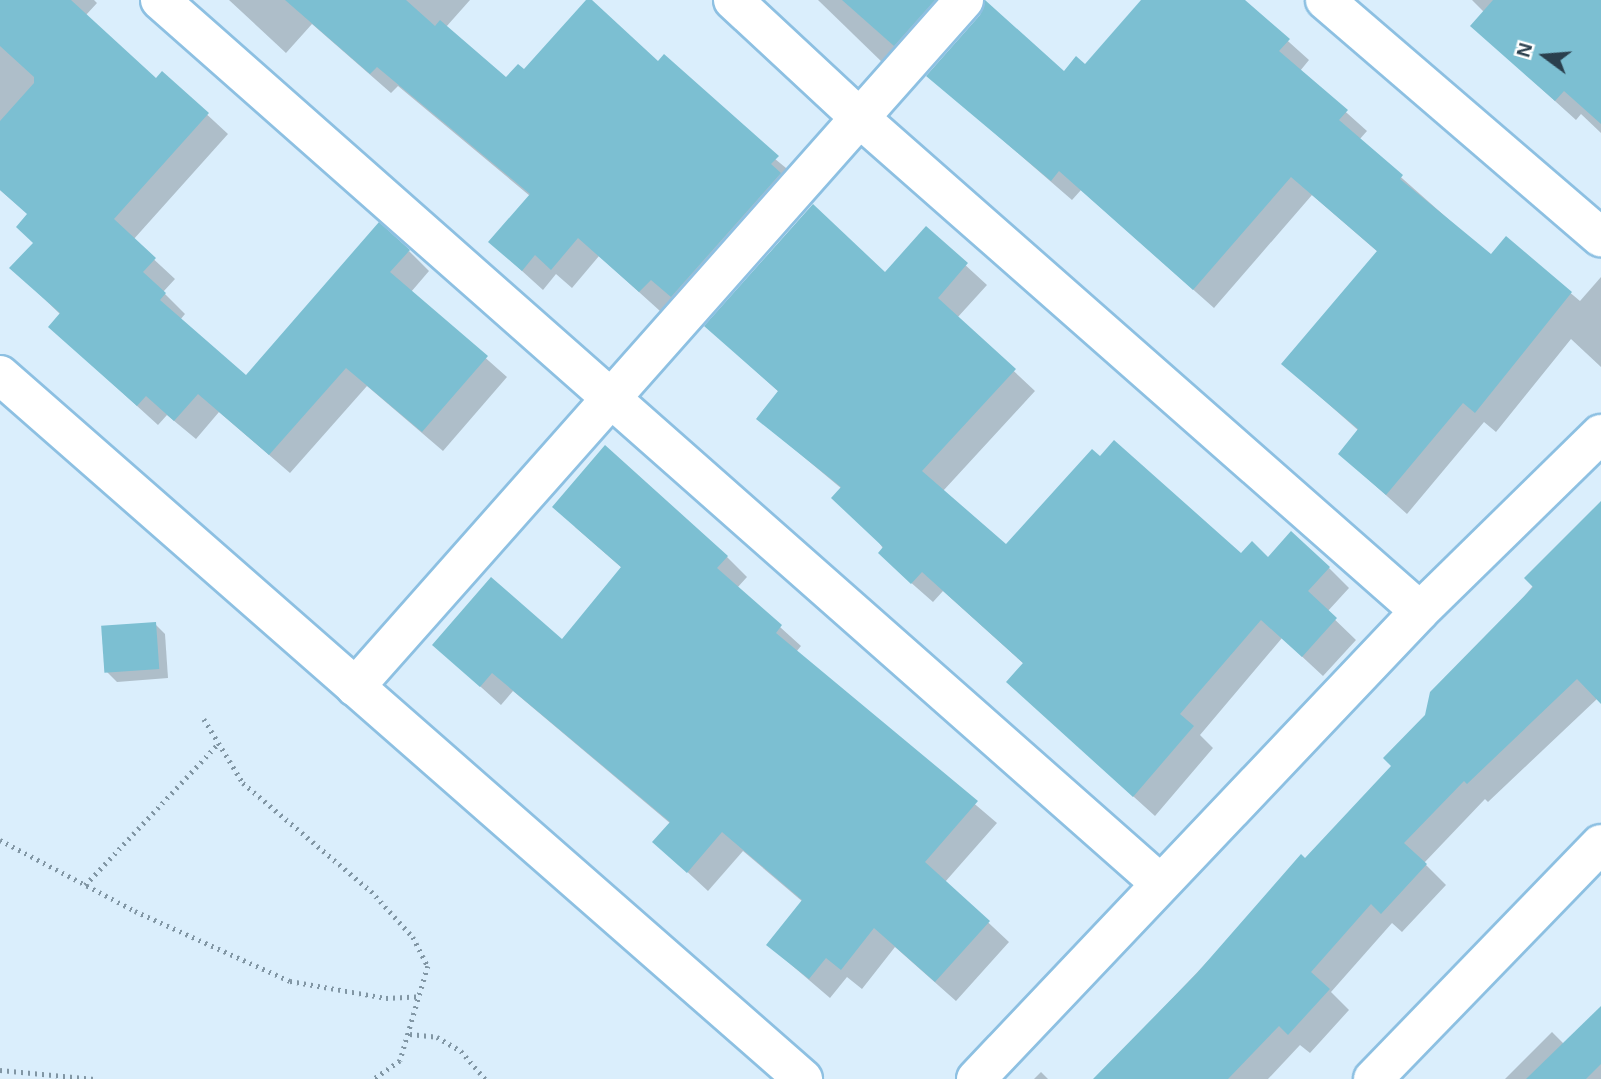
<!DOCTYPE html>
<style>
body{margin:0}
#map{position:relative;width:1601px;height:1079px;overflow:hidden;background:#daeefc;font-family:Helvetica,sans-serif}
div>[style]{position:absolute}
[style*='--x']{left:calc(var(--x)*1px);top:calc(var(--y)*1px);width:calc(var(--w)*1px);rotate:calc(var(--a)*1deg)}
.shadow>*{inset:0;background:#0003}
.building>*{inset:0;background:#7cbfd2;transform-origin:0 0}
.path>*{height:4.5px;margin-top:-2.25px;transform-origin:0;background:repeating-linear-gradient(90deg,#8196a4 0 2px,transparent 0 7px)}
.roads{filter:drop-shadow(2px 0 #8dc0e2) drop-shadow(-2px 0 #8dc0e2) drop-shadow(0 2px #8dc0e2) drop-shadow(0 -2px #8dc0e2)}
.minor>*{height:38px;margin:-19px;padding:0 19px;transform-origin:19px;border-radius:19px;background:#fff}
span{translate:-50% -50%;white-space:nowrap;text-align:center;line-height:1.15;-webkit-text-stroke:5px #fff;paint-order:stroke}
.north{position:absolute;left:1510px;top:21px;width:70px;height:70px;-webkit-text-stroke:5px #fff;paint-order:stroke;rotate:286deg;font-size:19px;font-weight:700;line-height:28px;text-align:center;color:#2a3f4d}
.north::after{content:'';display:block;margin:auto;width:24px;height:32px;background:#2a3f4d;clip-path:polygon(50% 0,100% 100%,50% 72%,0 100%)}
</style>
<div id="map">
<div class="shadow">
<i style="clip-path:polygon(0 0,94px 0,97px 3px,86px 15px,156px 80px,162px 73px,228px 134px,133px 240px,175px 279px,163px 292px,185px 314px,180px 320px,246px 378px,409px 251px,429px 271px,411px 292px,507px 377px,443px 451px,367px 386px,290px 473px,219px 412px,196px 439px,167px 415px,158px 425px,50px 327px,61px 315px,12px 268px,35px 243px,29px 215px,0 190px)"></i>
<i style="clip-path:polygon(229px 0,470px 0,446px 27px,507px 80px,524px 71px,589px 0,658px 63px,797px 177px,692px 316px,672px 298px,660px 311px,599px 256px,572px 288px,556px 274px,543px 290px,490px 242px,530px 196px,398px 86px,391px 93px,312px 24px,286px 53px)"></i>
<i style="clip-path:polygon(818px 0,954px 0,886px 66px)"></i>
<i style="clip-path:polygon(1143px 0,1242px 0,1309px 60px,1300px 71px,1367px 131px,1359px 140px,1491px 257px,1506px 239px,1580px 301px,1601px 277px,1601px 367px,1571px 339px,1496px 432px,1484px 422px,1407px 514px,1340px 454px,1359px 431px,1283px 364px,1378px 252px,1312px 195px,1214px 308px,1081px 190px,1072px 200px,929px 76px,1064px 73px,1085px 67px)"></i>
<i style="clip-path:polygon(1472px 0,1601px 0,1601px 133px,1581px 114px,1576px 120px,1472px 26px,1484px 12px)"></i>
<i style="clip-path:polygon(926px 229px,987px 285px,957px 318px,1035px 391px,943px 491px,1006px 547px,1241px 556px,1329px 568px,1349px 588px,1327px 612px,1356px 640px,1323px 676px,1282px 638px,1200px 735px,1213px 748px,1155px 816px,1029px 702px,1024px 664px,943px 591px,933px 602px,900px 573px,842px 489px,758px 419px,779px 392px,706px 326px,885px 275px)"></i>
<i style="clip-path:polygon(1601px 502px,1601px 701px,1598px 698px,1488px 802px,1485px 799px,1424px 863px,1446px 885px,1402px 932px,1392px 923px,1331px 992px,1349px 1010px,1310px 1053px,1300px 1045px,1268px 1079px,1096px 1079px,1393px 766px,1427px 716px)"></i>
<i style="clip-path:polygon(575px 527px,727px 557px,747px 577px,737px 588px,801px 646px,796px 652px,997px 823px,945px 882px,1009px 942px,956px 1001px,895px 947px,862px 989px,847px 977px,830px 998px,768px 945px,803px 902px,743px 851px,708px 891px,655px 842px,671px 824px,513px 691px,501px 705px,434px 645px,562px 641px,622px 568px)"></i>
<i style="clip-path:polygon(155px 624px,165px 634px,168px 678px,117px 682px,107px 672px)"></i>
<i style="clip-path:polygon(1601px 1009px,1601px 1079px,1505px 1079px,1552px 1032px,1564px 1044px)"></i>
<i style="clip-path:polygon(1041px 1072px,1048px 1079px,1034px 1079px)"></i>
</div>
<div class="building">
<i style="clip-path:polygon(0 0,71px 0,156px 78px,162px 71px,209px 113px,114px 219px,156px 258px,143px 272px,166px 293px,160px 300px,246px 375px,379px 222px,410px 250px,390px 272px,488px 356px,422px 432px,346px 368px,269px 455px,198px 394px,174px 421px,146px 396px,137px 406px,48px 327px,60px 313px,9px 268px,33px 243px,16px 227px,27px 214px,0 190px,0 121px,34px 83px,34px 77px,0 46px)"></i>
<i style="clip-path:polygon(285px 0,406px 0,435px 26px,440px 20px,506px 77px,518px 64px,524px 69px,586px 0,592px 0,658px 61px,664px 54px,779px 156px,771px 164px,781px 173px,671px 297px,651px 280px,639px 292px,578px 238px,551px 270px,535px 255px,522px 271px,488px 242px,530px 194px,377px 67px,370px 74px)"></i>
<i style="clip-path:polygon(842px 0,935px 0,894px 46px)"></i>
<i style="clip-path:polygon(985px 0,1064px 71px,1076px 56px,1085px 64px,1141px 0,1245px 0,1290px 39px,1279px 51px,1348px 110px,1339px 120px,1403px 175px,1400px 179px,1491px 254px,1506px 236px,1572px 292px,1475px 413px,1463px 403px,1386px 495px,1338px 454px,1358px 429px,1281px 364px,1377px 251px,1291px 177px,1193px 290px,1059px 171px,1051px 181px,926px 76px,980px 15px)"></i>
<i style="clip-path:polygon(1493px 0,1601px 0,1601px 124px,1564px 91px,1555px 101px,1470px 26px)"></i>
<i style="clip-path:polygon(813px 204px,885px 272px,926px 226px,968px 263px,938px 298px,1016px 369px,922px 471px,1006px 544px,1092px 449px,1100px 456px,1114px 440px,1241px 553px,1252px 541px,1268px 557px,1291px 531px,1330px 567px,1308px 591px,1337px 618px,1302px 657px,1261px 620px,1180px 714px,1194px 726px,1133px 797px,1006px 682px,1023px 663px,922px 572px,911px 584px,878px 553px,883px 547px,831px 498px,841px 487px,756px 419px,778px 391px,704px 326px)"></i>
<i style="clip-path:polygon(605px 445px,728px 556px,717px 568px,782px 625px,776px 633px,978px 801px,925px 862px,990px 921px,935px 982px,874px 928px,841px 970px,826px 958px,809px 979px,766px 945px,802px 900px,722px 832px,687px 873px,652px 842px,670px 822px,492px 673px,480px 687px,432px 645px,491px 577px,562px 639px,621px 567px,552px 507px)"></i>
<i style="clip-path:polygon(1601px 501px,1601px 704px,1577px 679px,1467px 784px,1464px 781px,1404px 843px,1427px 864px,1381px 914px,1371px 904px,1311px 972px,1330px 989px,1288px 1035px,1279px 1026px,1228px 1079px,1093px 1079px,1197px 973px,1301px 854px,1305px 858px,1391px 766px,1383px 758px,1425px 715px,1430px 692px,1533px 587px,1524px 578px)"></i>
<i style="left:156px;top:622px;width:47px;height:55px;rotate:86deg"></i>
<i style="clip-path:polygon(1601px 1006px,1601px 1064px,1586px 1079px,1526px 1079px)"></i>
</div>
<div class="path">
<i style="--x:204;--y:719;--w:75;--a:58.6"></i>
<i style="--x:243;--y:783;--w:167;--a:40.2"></i>
<i style="--x:371;--y:891;--w:62;--a:47.6"></i>
<i style="--x:413;--y:937;--w:33;--a:63"></i>
<i style="--x:428;--y:966;--w:99;--a:106.4"></i>
<i style="--x:400;--y:1061;--w:32;--a:145"></i>
<i style="--x:0;--y:840;--w:153;--a:27.7"></i>
<i style="--x:135;--y:911;--w:170;--a:24.3"></i>
<i style="--x:290;--y:981;--w:97;--a:10"></i>
<i style="--x:386;--y:998;--w:35;--a:-3"></i>
<i style="--x:85;--y:885;--w:195;--a:-46.7"></i>
<i style="--x:410;--y:1034;--w:27;--a:6"></i>
<i style="--x:437;--y:1037;--w:28;--a:30"></i>
<i style="--x:461;--y:1051;--w:37;--a:49"></i>
<i style="--x:0;--y:1070;--w:95;--a:5.4"></i>
</div>
<div class="roads">
<div class="minor">
<i style="--x:160;--y:0;--w:1335;--a:41.45"></i>
<i style="--x:733;--y:0;--w:176;--a:42.9"></i>
<i style="--x:862;--y:120;--w:743;--a:41.35"></i>
<i style="--x:1325;--y:0;--w:364;--a:40.7"></i>
<i style="--x:0;--y:375;--w:1068;--a:41.24"></i>
<i style="--x:355;--y:687;--w:918;--a:-48.44"></i>
<i style="--x:976;--y:1079;--w:645;--a:-46.51"></i>
<i style="--x:1420;--y:611;--w:253;--a:-44.4"></i>
<i style="--x:1373;--y:1079;--w:327;--a:-45.9"></i>
</div>
</div>
<div class="north">N</div>
</div>
